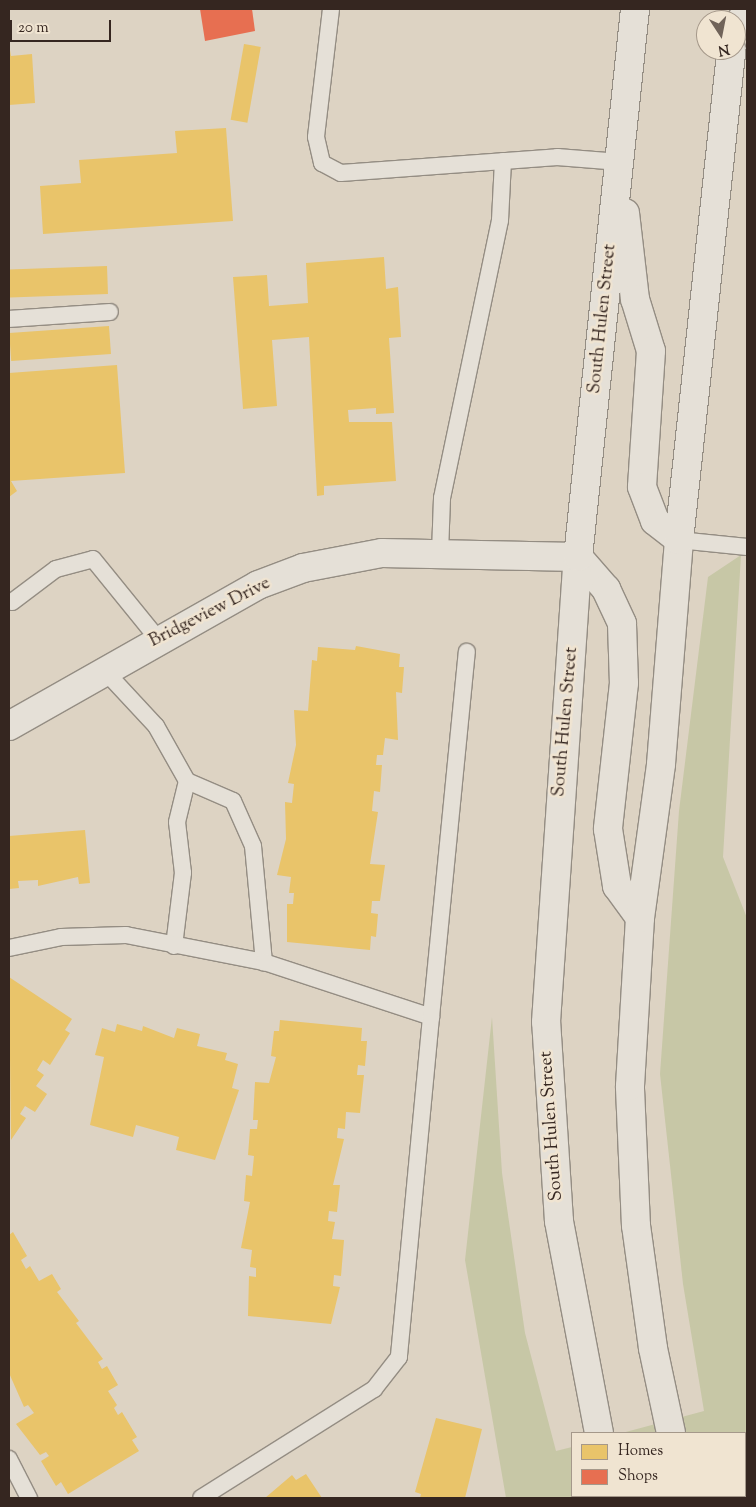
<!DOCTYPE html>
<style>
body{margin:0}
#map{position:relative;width:756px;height:1507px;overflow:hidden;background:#ddd3c3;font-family:"Sorts Mill Goudy",serif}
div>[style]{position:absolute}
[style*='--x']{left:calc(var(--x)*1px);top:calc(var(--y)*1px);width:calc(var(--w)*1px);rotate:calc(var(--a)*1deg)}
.green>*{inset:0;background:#c7c7a6}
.homes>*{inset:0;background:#e9c46a;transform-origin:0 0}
.shops>*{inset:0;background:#e76f51}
.roads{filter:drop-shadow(1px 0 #948d83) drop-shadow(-1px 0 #948d83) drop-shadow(0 1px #948d83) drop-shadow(0 -1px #948d83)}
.lane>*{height:16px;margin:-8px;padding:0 8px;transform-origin:8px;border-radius:8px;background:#e5e0d7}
.street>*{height:28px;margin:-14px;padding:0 14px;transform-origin:14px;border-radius:14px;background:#e5e0d7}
.secondary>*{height:28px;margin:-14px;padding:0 14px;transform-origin:14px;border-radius:14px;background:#e5e0d7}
span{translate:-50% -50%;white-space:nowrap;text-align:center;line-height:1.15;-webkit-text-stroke:5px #f0e4d1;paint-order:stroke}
.street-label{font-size:18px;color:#352620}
.frame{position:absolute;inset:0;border:10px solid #352620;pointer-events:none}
.legend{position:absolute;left:571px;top:1432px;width:175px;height:65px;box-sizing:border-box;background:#f0e4d1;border:1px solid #a5988a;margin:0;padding:6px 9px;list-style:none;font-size:15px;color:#352620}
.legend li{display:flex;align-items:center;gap:10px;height:25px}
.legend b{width:25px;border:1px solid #a5988a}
.north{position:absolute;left:696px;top:10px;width:50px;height:50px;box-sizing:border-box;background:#f0e4d1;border:1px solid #a5988a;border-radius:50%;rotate:169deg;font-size:14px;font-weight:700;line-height:20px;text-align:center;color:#352620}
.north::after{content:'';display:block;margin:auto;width:18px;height:22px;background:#706359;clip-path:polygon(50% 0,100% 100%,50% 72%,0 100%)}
.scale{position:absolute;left:10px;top:20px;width:101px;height:22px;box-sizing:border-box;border:2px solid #352620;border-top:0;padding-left:6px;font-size:15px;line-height:18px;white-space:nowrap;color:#352620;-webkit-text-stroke:4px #f0e4d1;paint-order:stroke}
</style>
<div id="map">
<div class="green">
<i style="clip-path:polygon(741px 555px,723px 857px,747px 918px,747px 1498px,506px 1498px,465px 1260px,492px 1017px,502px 1173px,525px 1333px,556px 1451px,572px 1447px,572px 1496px,745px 1496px,745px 1433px,622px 1433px,704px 1411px,683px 1284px,660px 1074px,679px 811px,708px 577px)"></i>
</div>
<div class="homes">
<i style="clip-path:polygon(9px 44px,11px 56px,32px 54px,35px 103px,9px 105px)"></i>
<i style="left:244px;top:44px;width:17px;height:77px;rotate:10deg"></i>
<i style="clip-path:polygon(226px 128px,233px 221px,43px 234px,40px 186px,81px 183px,79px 160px,177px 153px,175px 131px)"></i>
<i style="clip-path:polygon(384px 257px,386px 289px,398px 287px,401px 337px,389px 338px,394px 413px,376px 414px,376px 408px,348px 410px,349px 422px,392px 422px,396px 481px,324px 486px,324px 495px,317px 496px,309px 337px,272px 340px,277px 406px,243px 409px,233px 277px,267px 275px,269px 306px,308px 303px,306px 263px)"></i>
<i style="left:107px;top:266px;width:28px;height:98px;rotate:88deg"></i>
<i style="left:109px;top:326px;width:28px;height:100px;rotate:86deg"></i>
<i style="clip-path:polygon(117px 365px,125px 473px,11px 481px,17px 491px,9px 497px,9px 373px)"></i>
<i style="clip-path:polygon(356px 646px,400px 654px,399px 667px,404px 667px,402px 693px,396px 692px,398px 740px,385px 738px,383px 755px,377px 755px,376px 765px,382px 765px,380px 792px,374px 791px,372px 811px,378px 812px,370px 864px,385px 865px,380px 901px,372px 901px,371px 913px,378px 914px,376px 937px,371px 936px,370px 950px,287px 942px,287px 904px,293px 904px,294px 893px,289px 893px,291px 877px,277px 875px,286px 839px,285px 802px,292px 803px,294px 784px,288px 783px,296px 745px,294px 710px,308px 711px,312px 660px,317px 661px,318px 647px,355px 650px)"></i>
<i style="clip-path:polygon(85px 830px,90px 883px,79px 884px,78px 877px,38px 886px,38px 880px,18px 881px,19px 888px,9px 889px,9px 836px)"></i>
<i style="clip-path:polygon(9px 977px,72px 1019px,65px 1030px,70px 1033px,50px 1065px,43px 1060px,37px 1070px,44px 1075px,36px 1086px,47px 1094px,35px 1112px,25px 1106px,20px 1114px,26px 1118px,11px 1140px)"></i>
<i style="clip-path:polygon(280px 1020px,362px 1028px,361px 1041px,367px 1041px,365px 1066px,358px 1065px,357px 1075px,364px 1075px,360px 1113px,346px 1112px,345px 1129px,338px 1128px,337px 1138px,344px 1139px,333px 1185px,340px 1185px,337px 1212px,329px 1211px,328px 1221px,335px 1222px,332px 1239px,344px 1240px,341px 1276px,334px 1275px,333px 1286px,340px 1287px,331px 1324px,248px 1316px,249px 1276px,256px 1277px,256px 1268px,250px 1267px,252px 1250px,241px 1248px,250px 1202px,244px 1201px,246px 1175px,252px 1176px,254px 1156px,248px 1155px,250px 1129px,257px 1129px,258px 1120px,253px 1120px,255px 1082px,269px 1083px,276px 1057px,271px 1056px,274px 1031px,279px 1031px)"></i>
<i style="clip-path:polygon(117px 1024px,142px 1031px,143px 1026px,174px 1038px,177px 1028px,200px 1034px,197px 1046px,227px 1053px,225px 1060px,238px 1064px,232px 1088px,239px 1090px,215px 1160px,176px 1150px,179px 1137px,136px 1125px,133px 1137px,90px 1125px,104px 1057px,95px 1055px,102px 1028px,115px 1032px)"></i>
<i style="clip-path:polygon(13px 1232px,27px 1256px,21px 1260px,26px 1269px,30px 1266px,39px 1281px,52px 1274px,61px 1289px,57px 1292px,79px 1321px,76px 1323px,103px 1359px,98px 1362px,102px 1369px,107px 1366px,118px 1385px,108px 1391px,117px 1405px,114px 1408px,118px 1415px,122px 1412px,137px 1437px,132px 1440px,139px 1451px,68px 1494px,61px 1482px,56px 1486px,41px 1461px,49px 1456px,46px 1452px,40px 1455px,16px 1424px,34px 1413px,28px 1405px,24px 1407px,9px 1373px,9px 1235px)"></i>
<i style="clip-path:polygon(436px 1418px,482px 1429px,465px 1498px,420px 1498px,421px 1494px,415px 1492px)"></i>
<i style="clip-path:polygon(306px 1474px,322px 1498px,265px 1498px,292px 1475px,296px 1480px)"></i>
</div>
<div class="shops">
<i style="clip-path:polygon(200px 9px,252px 9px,255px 31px,205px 41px)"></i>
</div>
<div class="roads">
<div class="lane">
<i style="--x:331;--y:9;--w:129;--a:96.7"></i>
<i style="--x:316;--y:137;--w:27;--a:77"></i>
<i style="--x:322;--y:163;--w:21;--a:28"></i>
<i style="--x:341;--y:173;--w:217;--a:-4.2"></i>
<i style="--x:557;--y:157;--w:63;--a:4.5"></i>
<i style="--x:9;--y:319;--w:101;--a:-4"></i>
<i style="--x:679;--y:540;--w:68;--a:5.9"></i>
<i style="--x:440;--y:553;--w:55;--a:-87.9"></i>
<i style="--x:442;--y:498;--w:284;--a:-78.2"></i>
<i style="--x:500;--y:220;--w:59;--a:-87.1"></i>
<i style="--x:12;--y:602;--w:55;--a:-36.9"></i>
<i style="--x:56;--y:569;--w:38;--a:-15"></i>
<i style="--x:93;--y:559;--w:103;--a:50.9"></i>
<i style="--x:103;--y:669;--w:78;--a:47.1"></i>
<i style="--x:156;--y:726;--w:63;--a:60.6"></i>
<i style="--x:187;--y:781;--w:50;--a:23.5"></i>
<i style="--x:233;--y:801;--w:49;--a:66"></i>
<i style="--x:253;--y:846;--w:117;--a:84.6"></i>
<i style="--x:174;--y:946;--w:74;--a:-83"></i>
<i style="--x:183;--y:873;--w:51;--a:-96.7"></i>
<i style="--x:177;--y:822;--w:42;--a:-76.3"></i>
<i style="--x:9;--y:948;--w:53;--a:-11.9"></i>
<i style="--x:61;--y:937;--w:65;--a:-1.8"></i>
<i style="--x:126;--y:935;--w:141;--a:11.1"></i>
<i style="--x:264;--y:962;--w:176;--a:18.2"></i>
<i style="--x:431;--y:1017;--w:342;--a:95.4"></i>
<i style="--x:399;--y:1357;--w:41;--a:128"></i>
<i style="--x:374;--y:1389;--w:204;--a:147.8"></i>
<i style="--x:431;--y:1017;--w:367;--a:-84.4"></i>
<i style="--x:9;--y:1459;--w:44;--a:62.9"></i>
</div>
<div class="street">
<i style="--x:9;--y:726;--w:286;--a:-29.5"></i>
<i style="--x:258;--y:585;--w:48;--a:-20.7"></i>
<i style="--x:303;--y:568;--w:80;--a:-10.8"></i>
<i style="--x:382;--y:553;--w:196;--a:1.2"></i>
</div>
<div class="secondary">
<i style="--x:736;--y:28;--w:20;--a:-57"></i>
<i style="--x:625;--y:213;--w:87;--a:83.4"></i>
<i style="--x:635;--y:299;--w:54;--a:72.9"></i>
<i style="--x:651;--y:351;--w:136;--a:93.8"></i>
<i style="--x:642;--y:487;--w:36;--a:69"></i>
<i style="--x:655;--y:521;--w:31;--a:38"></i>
<i style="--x:578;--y:557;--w:43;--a:48.8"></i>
<i style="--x:606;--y:589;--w:38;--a:65"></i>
<i style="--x:622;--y:624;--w:59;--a:88.1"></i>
<i style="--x:624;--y:683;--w:147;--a:96.3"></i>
<i style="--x:608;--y:829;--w:58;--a:81"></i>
<i style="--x:617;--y:886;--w:39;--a:54"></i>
<i style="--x:599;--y:1433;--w:216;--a:-100.7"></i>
<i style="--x:559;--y:1221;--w:199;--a:-93.7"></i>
<i style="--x:546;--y:1022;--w:466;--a:-86.1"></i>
<i style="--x:578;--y:557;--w:551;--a:-84.06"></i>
<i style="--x:671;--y:1433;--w:87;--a:-102"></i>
<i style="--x:653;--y:1348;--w:123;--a:-97.9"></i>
<i style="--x:636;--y:1226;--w:140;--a:-92.5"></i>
<i style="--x:630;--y:1086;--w:168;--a:-86.6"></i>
<i style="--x:640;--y:918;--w:155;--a:-82.2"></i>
<i style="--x:661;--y:764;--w:225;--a:-85.4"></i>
<i style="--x:679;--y:540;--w:493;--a:-83.9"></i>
<i style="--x:617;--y:1496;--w:2;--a:63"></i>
<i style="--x:689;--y:1496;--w:2;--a:90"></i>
</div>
</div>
<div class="street-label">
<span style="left:603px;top:319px;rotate:-84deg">South Hulen Street</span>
<span style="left:210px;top:613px;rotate:-27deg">Bridgeview Drive</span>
<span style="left:566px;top:722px;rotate:-85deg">South Hulen Street</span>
<span style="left:552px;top:1126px;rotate:-94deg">South Hulen Street</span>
</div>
<div class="frame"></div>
<ul class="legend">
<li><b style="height:14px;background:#e9c46a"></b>Homes</li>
<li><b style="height:14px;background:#e76f51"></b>Shops</li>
</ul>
<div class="north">N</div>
<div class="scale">20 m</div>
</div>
